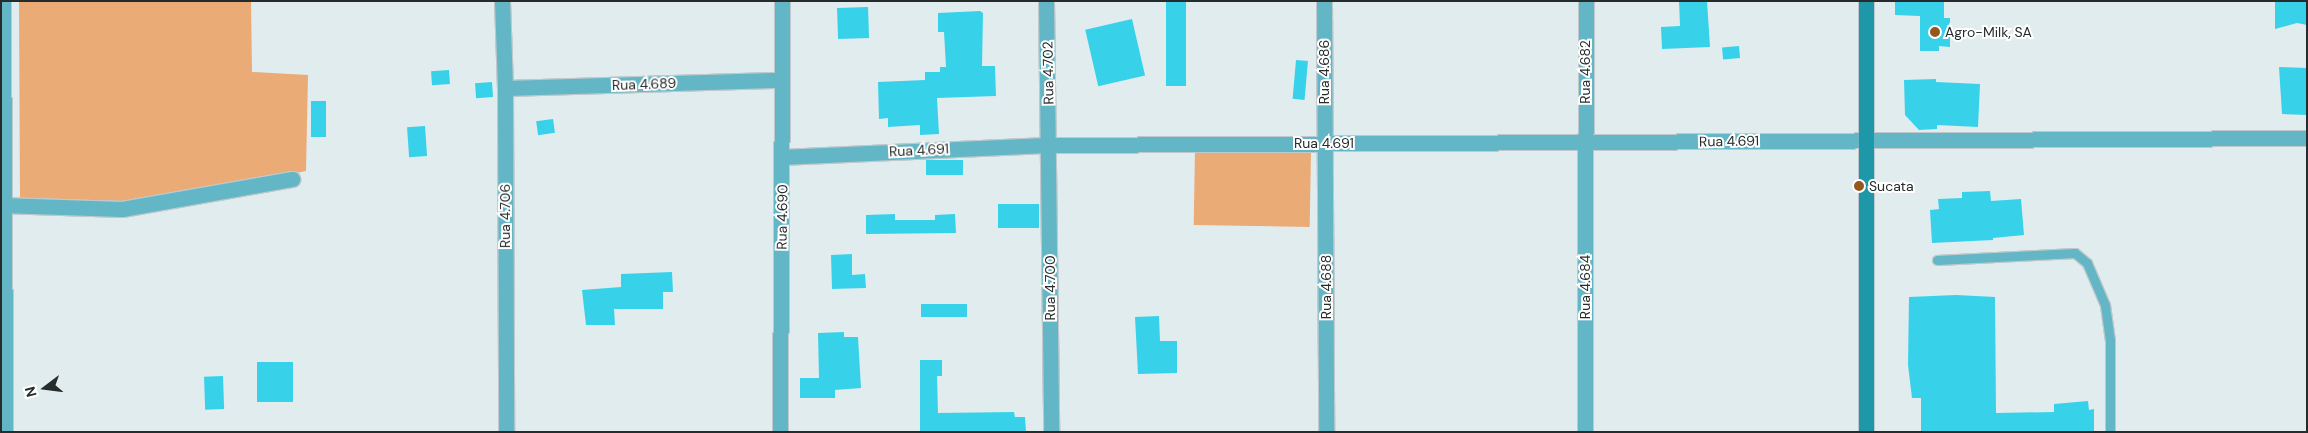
<!DOCTYPE html>
<style>
body{margin:0}
#map{position:relative;width:2308px;height:433px;overflow:hidden;background:#e0ecee;font-family:"DM Sans",sans-serif}
div>[style]{position:absolute}
[style*='--x']{left:calc(var(--x)*1px);top:calc(var(--y)*1px);width:calc(var(--w)*1px);rotate:calc(var(--a)*1deg)}
.green>*{inset:0;background:#eaab77;transform-origin:0 0}
.building>*{inset:0;background:#37d2ea;transform-origin:0 0}
.roads{filter:drop-shadow(1px 0 #bfc9cb) drop-shadow(-1px 0 #bfc9cb) drop-shadow(0 1px #bfc9cb) drop-shadow(0 -1px #bfc9cb)}
.lane>*{height:9px;margin:-4.5px;padding:0 4.5px;transform-origin:4.5px;border-radius:4.5px;background:#62b6c5}
.street>*{height:15px;margin:-7.5px;padding:0 7.5px;transform-origin:7.5px;border-radius:7.5px;background:#62b6c5}
.secondary>*{height:15px;margin:-7.5px;padding:0 7.5px;transform-origin:7.5px;border-radius:7.5px;background:#1e97a9}
.dots>*{width:14px;height:14px;translate:-50% -50%;box-sizing:border-box;border:2px solid #fff;border-radius:50%}
span{translate:-50% -50%;white-space:nowrap;text-align:center;line-height:1.15;-webkit-text-stroke:4px #fff;paint-order:stroke}
.poi-label{font-size:14px;color:#262b2c}
.left{translate:0 -50%;text-align:left}
.street-label{font-size:14px;color:#262b2c}
.frame{position:absolute;inset:0;border:2px solid #262b2c;pointer-events:none}
.north{position:absolute;left:20px;top:363px;width:50px;height:50px;-webkit-text-stroke:4px #fff;paint-order:stroke;rotate:255deg;font-size:14px;font-weight:700;line-height:20px;text-align:center;color:#262b2c}
.north::after{content:'';display:block;margin:auto;width:18px;height:22px;background:#262b2c;clip-path:polygon(50% 0,100% 100%,50% 72%,0 100%)}
</style>
<div id="map">
<div class="green">
<i style="clip-path:polygon(19px 1px,251px 1px,252px 72px,308px 75px,306px 171px,130px 208px,20px 199px)"></i>
<i style="left:1195px;top:150px;width:116px;height:75px;rotate:1deg"></i>
</div>
<div class="building">
<i style="left:1166px;top:1px;width:20px;height:85px"></i>
<i style="clip-path:polygon(1679px 1px,1707px 1px,1710px 47px,1662px 49px,1661px 27px,1680px 26px)"></i>
<i style="clip-path:polygon(1895px 1px,1944px 1px,1944px 18px,1950px 18px,1950px 47px,1939px 46px,1939px 51px,1920px 51px,1920px 16px,1895px 15px)"></i>
<i style="clip-path:polygon(2275px 1px,2307px 1px,2307px 25px,2297px 23px,2275px 29px)"></i>
<i style="left:868px;top:7px;width:31px;height:31px;rotate:88deg"></i>
<i style="clip-path:polygon(980px 11px,983px 13px,982px 66px,995px 66px,996px 96px,937px 98px,939px 134px,920px 135px,920px 125px,888px 127px,888px 118px,879px 119px,878px 82px,925px 80px,925px 72px,940px 72px,940px 67px,946px 67px,944px 32px,938px 32px,938px 13px)"></i>
<i style="left:1132px;top:19px;width:58px;height:48px;rotate:77deg"></i>
<i style="left:1739px;top:46px;width:12px;height:17px;rotate:85deg"></i>
<i style="left:1296px;top:60px;width:12px;height:39px;rotate:5deg"></i>
<i style="clip-path:polygon(2279px 67px,2307px 68px,2307px 115px,2282px 114px)"></i>
<i style="left:449px;top:70px;width:14px;height:18px;rotate:86deg"></i>
<i style="clip-path:polygon(1936px 79px,1936px 82px,1980px 84px,1978px 127px,1937px 125px,1937px 129px,1919px 130px,1905px 115px,1904px 80px)"></i>
<i style="left:492px;top:82px;width:15px;height:17px;rotate:86deg"></i>
<i style="left:311px;top:101px;width:15px;height:36px"></i>
<i style="left:553px;top:119px;width:14px;height:17px;rotate:82deg"></i>
<i style="left:425px;top:126px;width:30px;height:18px;rotate:86deg"></i>
<i style="left:963px;top:160px;width:15px;height:37px;rotate:90deg"></i>
<i style="clip-path:polygon(1990px 191px,1991px 201px,2021px 199px,2024px 235px,1993px 238px,1993px 240px,1932px 243px,1930px 210px,1939px 209px,1938px 199px,1962px 198px,1962px 192px)"></i>
<i style="left:1039px;top:204px;width:24px;height:41px;rotate:90deg"></i>
<i style="clip-path:polygon(895px 214px,895px 220px,935px 220px,935px 215px,955px 214px,956px 233px,866px 234px,866px 215px)"></i>
<i style="clip-path:polygon(852px 254px,852px 275px,865px 274px,866px 288px,832px 289px,831px 255px)"></i>
<i style="clip-path:polygon(672px 272px,673px 292px,663px 292px,663px 309px,614px 309px,615px 325px,586px 325px,582px 290px,621px 287px,621px 274px)"></i>
<i style="clip-path:polygon(1956px 295px,1995px 297px,1996px 413px,2054px 412px,2054px 404px,2088px 401px,2089px 410px,2094px 409px,2094px 432px,1921px 432px,1921px 398px,1912px 398px,1908px 365px,1909px 297px)"></i>
<i style="left:967px;top:304px;width:13px;height:46px;rotate:90deg"></i>
<i style="clip-path:polygon(1159px 316px,1160px 341px,1177px 341px,1177px 373px,1138px 374px,1135px 317px)"></i>
<i style="clip-path:polygon(844px 332px,844px 337px,858px 337px,861px 388px,835px 390px,835px 398px,800px 398px,800px 378px,819px 378px,818px 333px)"></i>
<i style="clip-path:polygon(920px 360px,942px 360px,942px 376px,937px 376px,938px 413px,1014px 412px,1015px 417px,1025px 417px,1026px 432px,920px 432px)"></i>
<i style="left:257px;top:362px;width:36px;height:40px"></i>
<i style="left:223px;top:376px;width:33px;height:19px;rotate:88deg"></i>
</div>
<div class="roads">
<div class="lane">
<i style="--x:1937;--y:260;--w:138;--a:-2.9"></i>
<i style="--x:2075;--y:253;--w:16;--a:40"></i>
<i style="--x:2087;--y:263;--w:46;--a:66.8"></i>
<i style="--x:2105;--y:305;--w:35;--a:82"></i>
<i style="--x:2110;--y:340;--w:92;--a:90"></i>
</div>
<div class="street">
<i style="--x:3;--y:1;--w:429;--a:89.7"></i>
<i style="--x:502;--y:1;--w:87;--a:88"></i>
<i style="--x:505;--y:88;--w:344;--a:89.8"></i>
<i style="--x:1046;--y:1;--w:431;--a:89.3"></i>
<i style="--x:1324;--y:1;--w:431;--a:89.7"></i>
<i style="--x:505;--y:88;--w:277;--a:-1.7"></i>
<i style="--x:783;--y:157;--w:267;--a:-2.6"></i>
<i style="--x:1050;--y:145;--w:1257;--a:-0.32"></i>
<i style="--x:1;--y:205;--w:121;--a:1.9"></i>
<i style="--x:122;--y:209;--w:173;--a:-10"></i>
<i style="--x:780;--y:432;--w:431;--a:-89.7"></i>
<i style="--x:1585;--y:432;--w:431;--a:-89.9"></i>
</div>
<div class="secondary">
<i style="--x:1866;--y:432;--w:431;--a:-90"></i>
</div>
</div>
<div class="dots">
<i style="left:1935px;top:32px;background:#95571c"></i>
<i style="left:1859px;top:186px;background:#95571c"></i>
</div>
<div class="poi-label">
<span class="left" style="left:1945px;top:32px">Agro-Milk, SA</span>
<span class="left" style="left:1869px;top:186px">Sucata</span>
</div>
<div class="street-label">
<span style="left:1324px;top:72px;rotate:-90deg">Rua 4.686</span>
<span style="left:1585px;top:72px;rotate:-90deg">Rua 4.682</span>
<span style="left:1048px;top:73px;rotate:-91deg">Rua 4.702</span>
<span style="left:644px;top:84px;rotate:-2deg">Rua 4.689</span>
<span style="left:1729px;top:141px;rotate:-1deg">Rua 4.691</span>
<span style="left:1324px;top:143px">Rua 4.691</span>
<span style="left:919px;top:150px;rotate:-3deg">Rua 4.691</span>
<span style="left:505px;top:216px;rotate:-90deg">Rua 4.706</span>
<span style="left:782px;top:217px;rotate:-89deg">Rua 4.690</span>
<span style="left:1326px;top:287px;rotate:-90deg">Rua 4.688</span>
<span style="left:1585px;top:287px;rotate:-90deg">Rua 4.684</span>
<span style="left:1050px;top:288px;rotate:-90deg">Rua 4.700</span>
</div>
<div class="frame"></div>
<div class="north">N</div>
</div>
